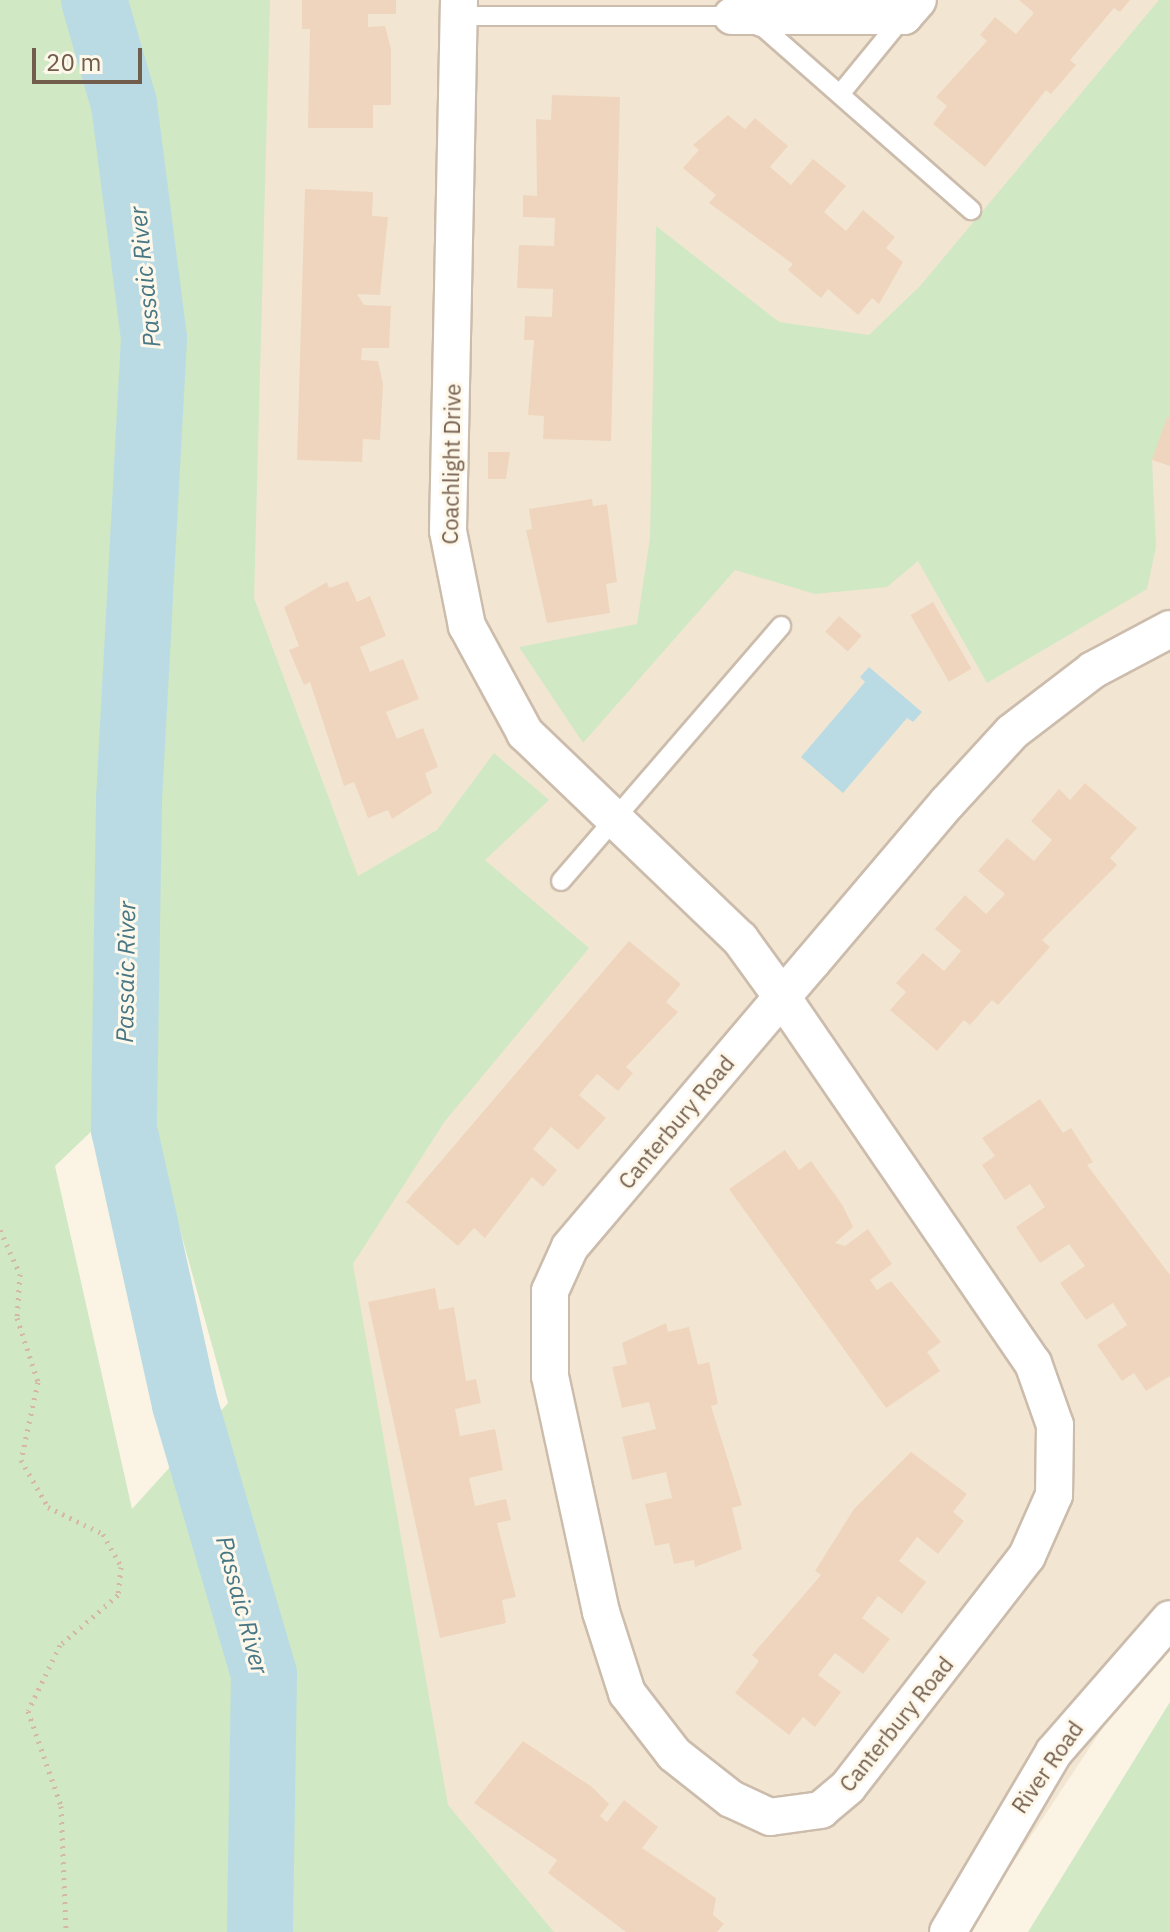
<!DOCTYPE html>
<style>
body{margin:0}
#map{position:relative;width:1170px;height:1932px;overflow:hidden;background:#fbf4e5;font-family:"IBM Plex Sans",sans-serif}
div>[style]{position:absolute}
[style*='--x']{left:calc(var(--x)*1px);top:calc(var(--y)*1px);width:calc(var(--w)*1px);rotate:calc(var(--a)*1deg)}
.residential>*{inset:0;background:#f2e6d3}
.green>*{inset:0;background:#d0e8c4}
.water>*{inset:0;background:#badbe4}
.river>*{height:66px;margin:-33px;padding:0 33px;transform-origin:33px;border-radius:33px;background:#badbe4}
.building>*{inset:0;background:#efd5be;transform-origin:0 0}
.path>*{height:5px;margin-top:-2.5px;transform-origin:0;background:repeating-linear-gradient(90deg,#d4b8a1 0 2px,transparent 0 8px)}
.roads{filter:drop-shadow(2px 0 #ccbcac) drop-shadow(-2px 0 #ccbcac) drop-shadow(0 2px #ccbcac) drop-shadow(0 -2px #ccbcac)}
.service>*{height:18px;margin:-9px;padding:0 9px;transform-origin:9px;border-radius:9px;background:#fff}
.minor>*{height:36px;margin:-18px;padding:0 18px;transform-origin:18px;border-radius:18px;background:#fff}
span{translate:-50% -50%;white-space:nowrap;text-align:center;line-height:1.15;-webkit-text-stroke:6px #fef8eb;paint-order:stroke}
.street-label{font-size:22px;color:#725c4b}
.water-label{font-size:24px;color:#477685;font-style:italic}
.scale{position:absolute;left:32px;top:48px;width:110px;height:36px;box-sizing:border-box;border:4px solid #725c4b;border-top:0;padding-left:10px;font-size:24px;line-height:28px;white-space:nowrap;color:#725c4b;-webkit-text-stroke:6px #fef8eb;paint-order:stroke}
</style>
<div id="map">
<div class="residential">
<i style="clip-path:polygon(269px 0,1170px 0,1170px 1627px,967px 1932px,553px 1932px,446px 1805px,312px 1036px,252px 596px)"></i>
</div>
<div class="green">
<i style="clip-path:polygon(evenodd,0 0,270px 0,254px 598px,358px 876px,437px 830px,494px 753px,549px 800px,485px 860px,589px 948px,445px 1121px,353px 1264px,448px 1805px,554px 1932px,0 1932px,0 0,140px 1085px,228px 1403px,132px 1509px,55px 1166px,140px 1085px)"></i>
<i style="clip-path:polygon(1159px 0,1170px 0,1170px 418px,1152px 460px,1156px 547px,1147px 589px,987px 683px,918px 561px,887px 587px,815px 594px,735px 570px,583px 743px,519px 647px,637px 624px,650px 538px,656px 226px,779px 322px,869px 335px,920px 286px)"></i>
<i style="clip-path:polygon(1170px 1702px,1170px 1932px,1028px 1932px)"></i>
</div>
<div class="water">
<i style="clip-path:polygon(869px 667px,922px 712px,913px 722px,907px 718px,843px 793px,801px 757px,865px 682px,860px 677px)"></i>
</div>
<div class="river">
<i style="--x:94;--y:0;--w:108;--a:73.9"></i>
<i style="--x:124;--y:104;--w:236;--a:82.7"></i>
<i style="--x:154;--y:338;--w:464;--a:93.1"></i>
<i style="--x:129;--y:801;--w:328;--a:90.9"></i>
<i style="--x:124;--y:1129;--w:282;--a:77.5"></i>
<i style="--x:185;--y:1404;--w:281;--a:73.7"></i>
<i style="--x:264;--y:1674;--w:258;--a:90.9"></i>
</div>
<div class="building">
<i style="clip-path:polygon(302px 0,396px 0,396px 14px,368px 14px,368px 27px,385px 26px,391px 49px,391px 105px,373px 105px,373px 128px,308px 128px,310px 29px,302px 29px)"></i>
<i style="clip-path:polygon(1019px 0,1130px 0,1120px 12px,1114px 8px,1070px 60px,1076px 65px,1051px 94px,1046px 90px,985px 167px,933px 124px,947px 106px,936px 97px,987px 41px,980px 35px,995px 17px,1016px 34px,1034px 13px)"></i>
<i style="clip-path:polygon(552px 95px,620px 97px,611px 441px,543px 439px,544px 416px,528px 415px,534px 340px,524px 340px,525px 316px,552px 317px,553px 289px,517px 288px,519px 245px,554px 246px,555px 218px,523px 217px,523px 195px,537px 196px,536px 119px,551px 120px)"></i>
<i style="clip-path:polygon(728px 115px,745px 129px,755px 118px,788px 146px,770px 167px,791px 185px,813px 159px,846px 186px,824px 212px,846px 231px,863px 210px,895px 237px,886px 248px,903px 262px,879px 304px,872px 298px,858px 315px,828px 289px,821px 298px,788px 270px,793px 264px,709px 203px,716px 195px,683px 168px,699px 150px,693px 145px)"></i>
<i style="clip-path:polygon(305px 189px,373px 192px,372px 216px,388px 217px,380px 295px,357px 294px,364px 305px,391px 306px,389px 348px,362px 348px,361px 360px,378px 361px,383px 384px,380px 440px,363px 439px,362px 462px,297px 460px)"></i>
<i style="clip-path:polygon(1167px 417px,1170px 418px,1170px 466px,1152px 460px)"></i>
<i style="clip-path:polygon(488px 452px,510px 452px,506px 479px,488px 479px)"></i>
<i style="clip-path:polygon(592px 499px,593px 506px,607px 504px,617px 582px,606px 584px,610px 613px,547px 623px,526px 530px,532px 529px,529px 509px)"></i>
<i style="clip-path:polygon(348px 581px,357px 602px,370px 596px,386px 636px,360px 647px,370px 672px,403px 659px,419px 699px,386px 712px,397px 739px,423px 728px,438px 767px,425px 773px,432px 793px,392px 819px,388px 810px,368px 818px,354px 782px,344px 786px,310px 682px,304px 685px,289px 650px,299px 646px,284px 607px,327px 582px,329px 588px)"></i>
<i style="left:933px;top:602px;width:77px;height:26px;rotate:60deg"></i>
<i style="left:839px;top:616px;width:30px;height:21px;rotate:41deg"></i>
<i style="clip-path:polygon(1085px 783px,1137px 828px,1110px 858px,1117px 865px,1042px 940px,1050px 947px,998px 1005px,992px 1000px,970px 1025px,964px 1020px,937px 1051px,890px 1010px,906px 992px,896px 983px,923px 953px,944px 971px,961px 951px,935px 929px,965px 895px,986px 914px,1005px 894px,978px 871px,1007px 838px,1034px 861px,1052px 840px,1031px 821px,1059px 789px,1070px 800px)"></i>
<i style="clip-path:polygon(629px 941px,681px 984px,666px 1002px,678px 1012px,626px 1067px,633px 1073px,618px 1091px,597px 1074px,579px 1095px,606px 1118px,578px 1150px,551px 1127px,533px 1149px,557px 1170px,543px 1187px,532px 1177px,485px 1238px,474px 1228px,458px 1246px,406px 1202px)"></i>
<i style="clip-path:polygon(1040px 1099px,1063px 1133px,1071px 1128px,1093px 1162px,1087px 1165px,1170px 1275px,1170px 1376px,1146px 1391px,1134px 1373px,1122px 1381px,1097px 1345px,1127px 1325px,1113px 1303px,1086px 1320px,1060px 1283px,1085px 1266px,1069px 1244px,1040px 1263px,1016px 1227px,1045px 1207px,1030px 1184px,1005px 1200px,982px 1165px,995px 1156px,982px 1138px)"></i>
<i style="clip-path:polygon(785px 1150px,799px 1170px,811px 1161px,843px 1206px,853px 1227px,835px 1243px,845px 1246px,868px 1229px,892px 1264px,870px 1280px,877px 1290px,891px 1281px,941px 1342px,927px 1352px,940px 1371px,886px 1408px,729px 1189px)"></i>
<i style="clip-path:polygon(435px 1288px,439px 1310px,454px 1307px,466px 1381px,476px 1379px,481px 1403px,455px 1409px,460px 1436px,495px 1429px,503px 1470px,469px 1478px,475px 1506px,506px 1499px,511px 1520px,497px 1523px,516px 1597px,502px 1600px,506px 1623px,440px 1638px,368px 1302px)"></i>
<i style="clip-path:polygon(666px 1323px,668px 1332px,689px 1327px,698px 1365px,709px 1362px,718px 1404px,711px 1406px,742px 1505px,732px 1508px,742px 1549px,695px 1567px,694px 1560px,674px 1564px,669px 1543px,655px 1546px,645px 1504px,672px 1498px,666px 1472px,632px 1480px,622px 1437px,656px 1429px,649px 1402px,622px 1408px,612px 1367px,627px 1364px,622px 1343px)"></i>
<i style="clip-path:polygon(911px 1452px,967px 1494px,953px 1512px,964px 1521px,938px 1554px,917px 1537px,899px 1561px,926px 1582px,902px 1614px,878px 1596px,862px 1618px,890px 1639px,863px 1674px,835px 1653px,818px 1675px,841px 1692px,815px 1727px,803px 1717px,789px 1735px,735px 1693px,759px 1661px,752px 1655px,821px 1575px,815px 1571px,854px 1509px)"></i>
<i style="clip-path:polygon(523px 1741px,592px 1787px,609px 1804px,600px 1816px,607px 1822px,624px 1800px,658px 1827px,642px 1848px,716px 1898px,713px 1915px,724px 1924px,717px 1932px,626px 1932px,548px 1873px,557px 1860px,474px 1803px)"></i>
</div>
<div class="path">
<i style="--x:0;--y:1230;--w:48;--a:65.6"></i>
<i style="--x:20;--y:1274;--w:44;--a:93.9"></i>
<i style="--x:17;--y:1318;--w:67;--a:71.8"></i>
<i style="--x:38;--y:1382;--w:80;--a:102.3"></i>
<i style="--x:21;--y:1460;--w:54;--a:60.1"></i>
<i style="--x:48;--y:1507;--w:61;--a:26.1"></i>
<i style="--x:103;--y:1534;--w:38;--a:61"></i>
<i style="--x:121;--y:1567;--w:28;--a:96"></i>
<i style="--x:118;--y:1595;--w:77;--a:139.2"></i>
<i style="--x:60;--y:1645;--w:73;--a:115.9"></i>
<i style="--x:28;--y:1711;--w:101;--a:70.8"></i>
<i style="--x:61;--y:1806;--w:126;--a:87.7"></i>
</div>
<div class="roads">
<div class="service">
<i style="--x:459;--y:16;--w:273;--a:0"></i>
<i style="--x:732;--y:16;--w:34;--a:21"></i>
<i style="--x:764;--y:28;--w:276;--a:41.3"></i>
<i style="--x:841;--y:93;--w:99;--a:-50.7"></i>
<i style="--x:561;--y:881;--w:337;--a:-49.2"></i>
</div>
<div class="minor">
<i style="--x:459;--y:0;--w:531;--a:91.19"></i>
<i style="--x:448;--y:531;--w:97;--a:78.7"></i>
<i style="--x:467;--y:626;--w:122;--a:61.5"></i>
<i style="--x:525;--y:733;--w:298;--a:43.8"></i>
<i style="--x:740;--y:939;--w:72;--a:54.1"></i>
<i style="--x:782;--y:997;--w:444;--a:55.6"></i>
<i style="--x:1033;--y:1363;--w:66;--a:70.5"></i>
<i style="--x:1055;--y:1425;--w:70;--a:90.8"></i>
<i style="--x:1054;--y:1495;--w:67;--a:113.9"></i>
<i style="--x:1027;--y:1556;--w:292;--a:127.8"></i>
<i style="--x:848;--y:1787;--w:35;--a:140"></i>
<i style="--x:821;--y:1810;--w:51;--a:172.2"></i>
<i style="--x:770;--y:1817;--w:43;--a:-155.2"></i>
<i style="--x:731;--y:1799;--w:73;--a:-141.7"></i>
<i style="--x:674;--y:1754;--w:77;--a:-127.6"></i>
<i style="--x:627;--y:1693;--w:85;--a:-107.8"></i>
<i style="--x:601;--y:1612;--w:241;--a:-102.2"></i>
<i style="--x:550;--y:1376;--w:85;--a:-90"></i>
<i style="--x:550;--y:1291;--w:48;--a:-65.6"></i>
<i style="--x:570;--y:1247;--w:328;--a:-49.7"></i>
<i style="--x:782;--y:997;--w:46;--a:-49.4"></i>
<i style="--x:812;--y:962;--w:209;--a:-49.7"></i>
<i style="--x:947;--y:803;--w:96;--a:-47.5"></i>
<i style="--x:1012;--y:732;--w:102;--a:-37.4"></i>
<i style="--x:1093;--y:670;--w:87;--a:-28"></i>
<i style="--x:732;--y:16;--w:172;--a:0"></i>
<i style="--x:904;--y:16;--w:21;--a:-49"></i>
<i style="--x:948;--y:1932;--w:209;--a:-59.5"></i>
<i style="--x:1054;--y:1752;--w:176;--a:-48.9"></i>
</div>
</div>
<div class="street-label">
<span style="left:451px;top:464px;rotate:-89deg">Coachlight Drive</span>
<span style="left:676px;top:1122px;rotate:-50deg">Canterbury Road</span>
<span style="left:896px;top:1724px;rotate:-51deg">Canterbury Road</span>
<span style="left:1047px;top:1767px;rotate:-55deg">River Road</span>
</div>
<div class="water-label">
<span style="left:145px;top:277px;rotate:-96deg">Passaic River</span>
<span style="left:126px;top:972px;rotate:-89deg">Passaic River</span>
<span style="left:242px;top:1605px;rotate:75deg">Passaic River</span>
</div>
<div class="scale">20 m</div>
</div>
